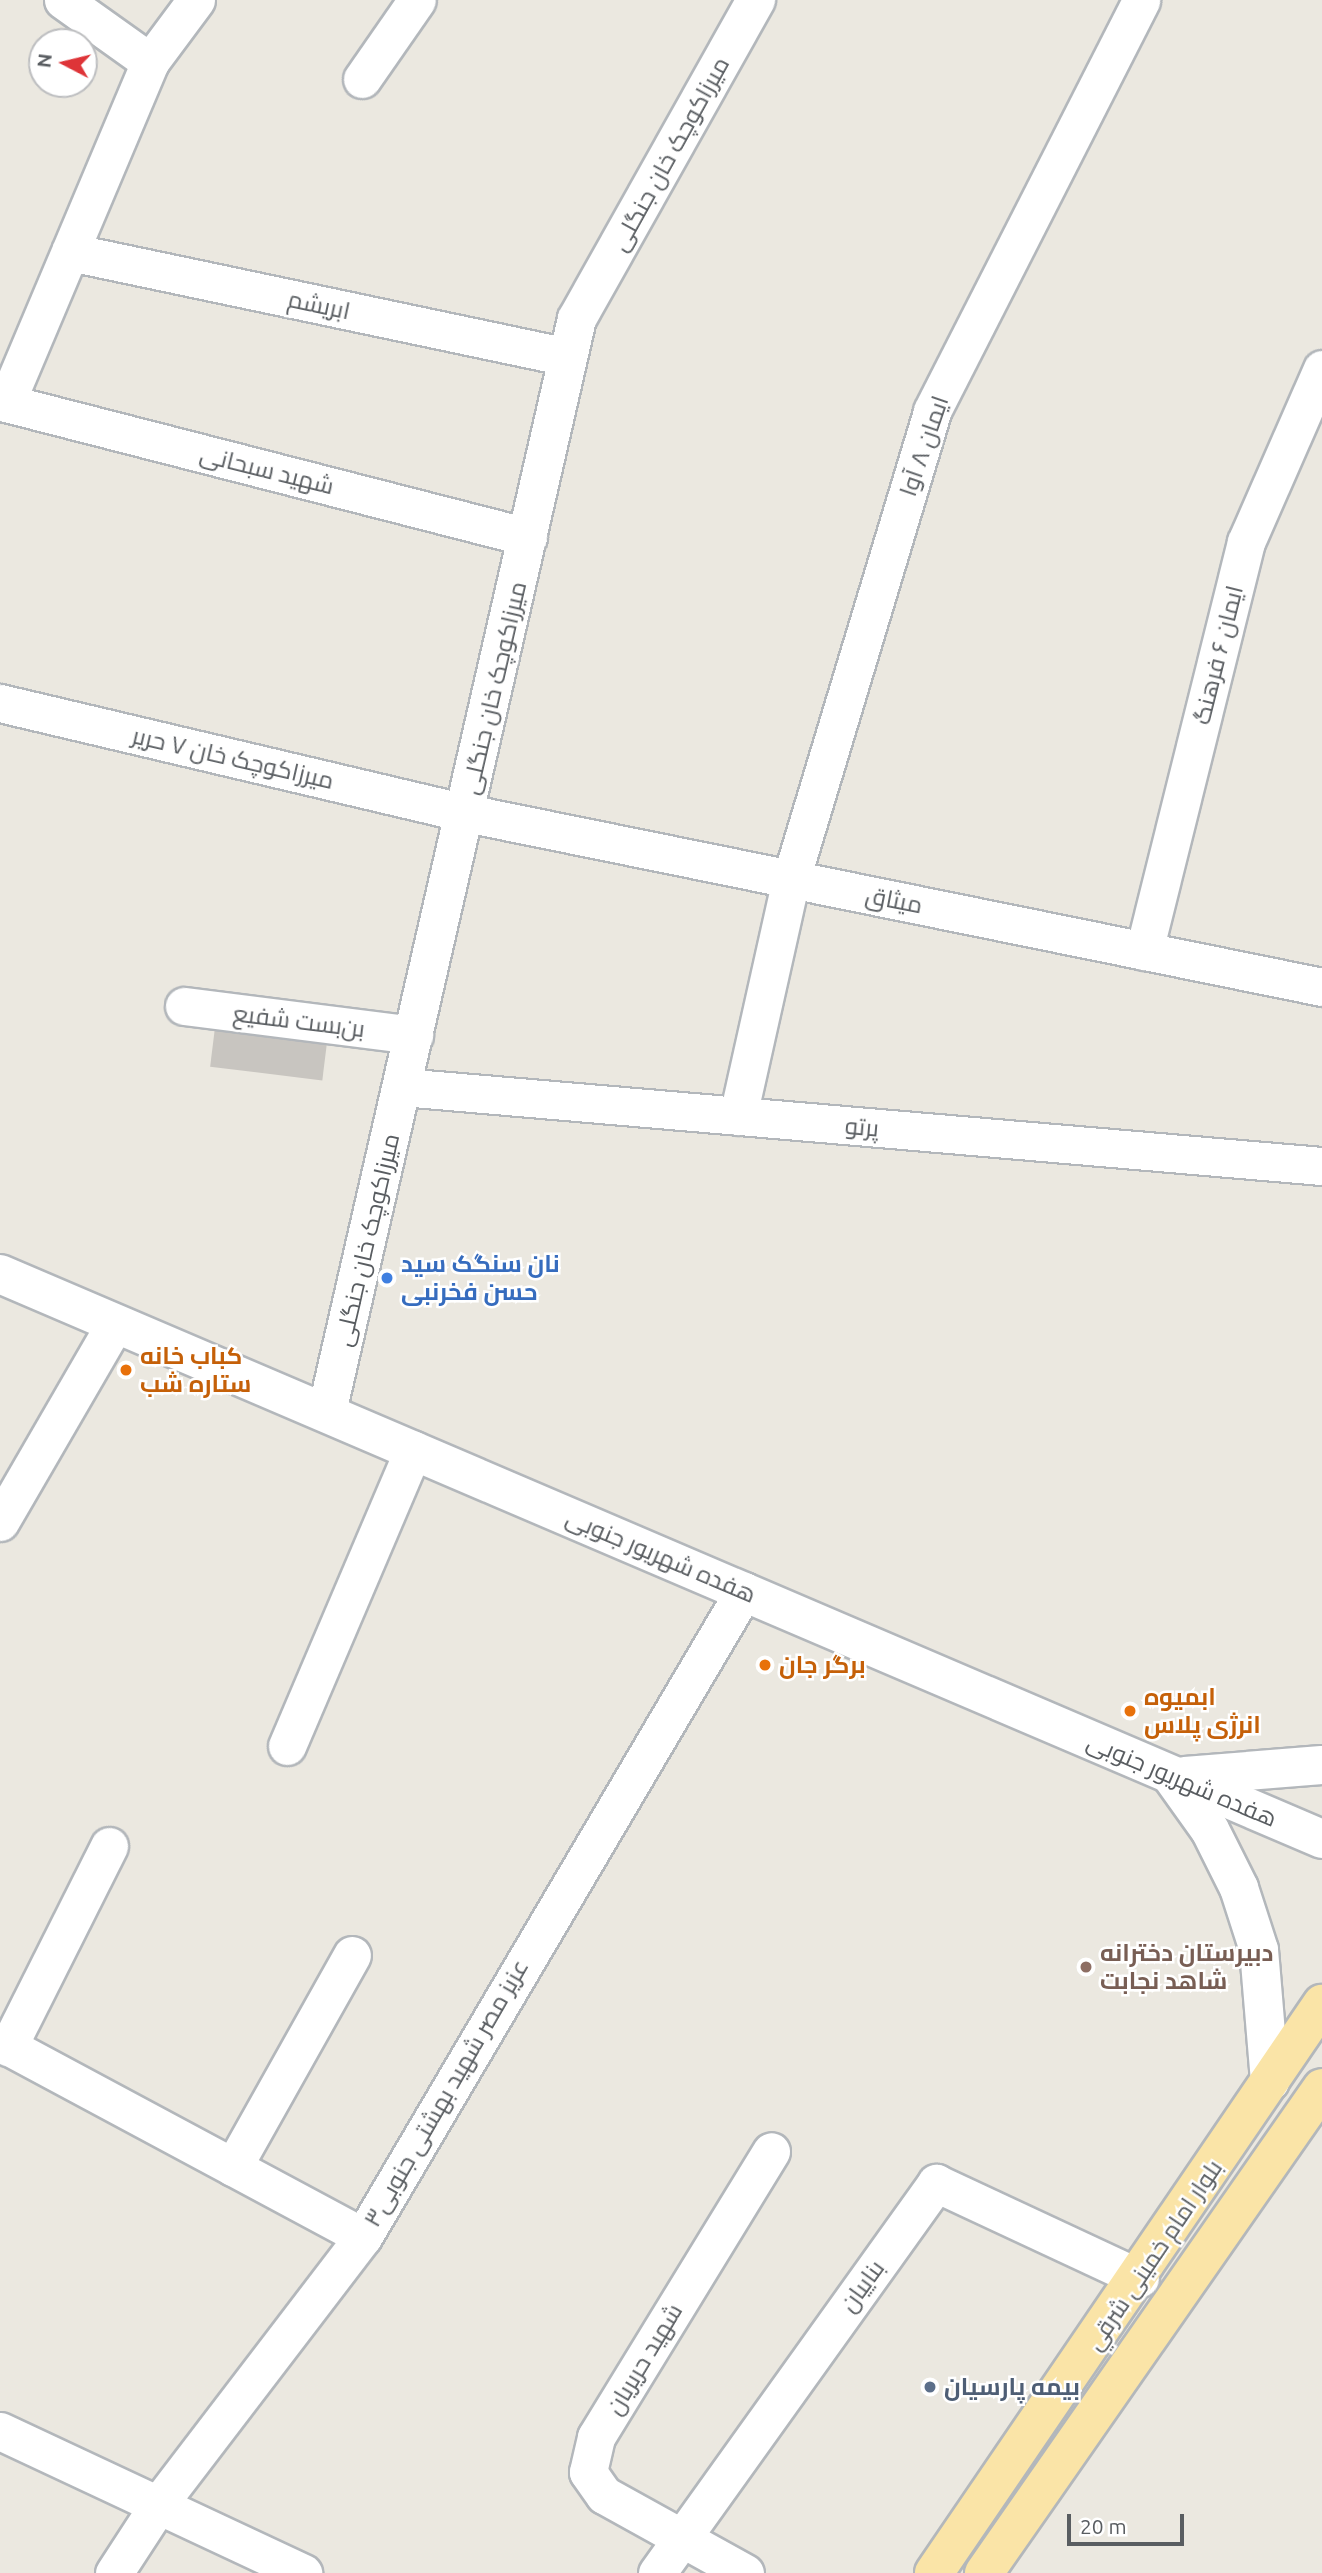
<!DOCTYPE html>
<meta charset="utf-8">
<style>
body{margin:0}
#map{position:relative;width:1322px;height:2573px;overflow:hidden;background:#ebe8e0;font-family:Ubuntu,Cairo,sans-serif}
div>[style]{position:absolute}
[style*='--x']{left:calc(var(--x)*1px);top:calc(var(--y)*1px);width:calc(var(--w)*1px);rotate:calc(var(--a)*1deg)}
.building>*{inset:0;background:#c8c5c0;transform-origin:0 0}
.roads{filter:drop-shadow(2px 0 #b3b7bb) drop-shadow(-2px 0 #b3b7bb) drop-shadow(0 2px #b3b7bb) drop-shadow(0 -2px #b3b7bb)}
.minor>*{height:37px;margin:-18.5px;padding:0 18.5px;transform-origin:18.5px;border-radius:18.5px;background:#fff}
.secondary>*{height:38px;margin:-19px;padding:0 19px;transform-origin:19px;border-radius:19px;background:#fff}
.primary>*{height:38px;margin:-19px;padding:0 19px;transform-origin:19px;border-radius:19px;background:#fae4a7}
.dots>*{width:19px;height:19px;translate:-50% -50%;box-sizing:border-box;border:4px solid #fff;border-radius:50%}
span{translate:-50% -50%;white-space:nowrap;text-align:center;line-height:1.15;-webkit-text-stroke:5px #fff;paint-order:stroke}
.street-label{font-size:24px;color:#595d61}
.shop-label{font-size:24px;color:#366cbe;font-weight:700}
.left{translate:0 -50%;text-align:left}
.food-label{font-size:24px;color:#c56008;font-weight:700}
.education-label{font-size:24px;color:#785e54;font-weight:700}
.service-label{font-size:24px;color:#4e5e75;font-weight:700}
.north{position:absolute;left:28px;top:28px;width:70px;height:70px;box-sizing:border-box;background:#fff;border:2px solid #bdbec0;border-radius:50%;rotate:277deg;font-size:19px;font-weight:700;line-height:28px;text-align:center;color:#595d61}
.north::after{content:'';display:block;margin:auto;width:24px;height:32px;background:#de3438;clip-path:polygon(50% 0,100% 100%,50% 72%,0 100%)}
.scale{position:absolute;left:1067px;top:2514px;width:117px;height:32px;box-sizing:border-box;border:4px solid #595d61;border-top:0;padding-left:9px;font-size:21px;line-height:24px;white-space:nowrap;color:#595d61;-webkit-text-stroke:5px #fff;paint-order:stroke}
</style>
<div id="map">
<div class="building">
<i style="left:216px;top:1019px;width:113px;height:48px;rotate:7deg"></i>
</div>
<div class="roads">
<div class="minor">
<i style="--x:63;--y:0;--w:107;--a:35.5"></i>
<i style="--x:196;--y:0;--w:77;--a:126.6"></i>
<i style="--x:150;--y:62;--w:370;--a:112.9"></i>
<i style="--x:6;--y:403;--w:539;--a:14.4"></i>
<i style="--x:362;--y:79;--w:96;--a:-55.2"></i>
<i style="--x:70;--y:252;--w:509;--a:11.91"></i>
<i style="--x:0;--y:703;--w:479;--a:13.3"></i>
<i style="--x:466;--y:813;--w:874;--a:11.49"></i>
<i style="--x:1144;--y:951;--w:422;--a:-76"></i>
<i style="--x:1246;--y:542;--w:189;--a:-66.3"></i>
<i style="--x:184;--y:1006;--w:232;--a:7.2"></i>
<i style="--x:402;--y:1087;--w:923;--a:4.91"></i>
<i style="--x:738;--y:1116;--w:243;--a:-77.4"></i>
<i style="--x:791;--y:879;--w:489;--a:-73.2"></i>
<i style="--x:932;--y:411;--w:461;--a:-63"></i>
<i style="--x:0;--y:1522;--w:229;--a:-59.9"></i>
<i style="--x:287;--y:1746;--w:322;--a:-66.9"></i>
<i style="--x:0;--y:2042;--w:412;--a:28.2"></i>
<i style="--x:8;--y:2047;--w:225;--a:-63.3"></i>
<i style="--x:233;--y:2167;--w:243;--a:-60.7"></i>
<i style="--x:0;--y:2431;--w:335;--a:25.1"></i>
<i style="--x:114;--y:2573;--w:86;--a:-56.9"></i>
<i style="--x:161;--y:2501;--w:332;--a:-52.6"></i>
<i style="--x:363;--y:2237;--w:750;--a:-59.47"></i>
<i style="--x:657;--y:2573;--w:480;--a:-54.4"></i>
<i style="--x:936;--y:2183;--w:225;--a:25"></i>
<i style="--x:745;--y:2573;--w:161;--a:-151"></i>
<i style="--x:604;--y:2495;--w:28;--a:-125"></i>
<i style="--x:588;--y:2472;--w:36;--a:-77"></i>
<i style="--x:596;--y:2437;--w:335;--a:-58.5"></i>
</div>
<div class="secondary">
<i style="--x:0;--y:1274;--w:1438;--a:23.14"></i>
<i style="--x:327;--y:1412;--w:1121;--a:-77.12"></i>
<i style="--x:577;--y:319;--w:366;--a:-60.7"></i>
<i style="--x:1185;--y:1776;--w:137;--a:-4.6"></i>
<i style="--x:1172;--y:1777;--w:65;--a:54.4"></i>
<i style="--x:1210;--y:1830;--w:65;--a:63.4"></i>
<i style="--x:1239;--y:1888;--w:65;--a:72.1"></i>
<i style="--x:1259;--y:1950;--w:132;--a:85.2"></i>
</div>
<div class="primary">
<i style="--x:934;--y:2573;--w:689;--a:-55.71"></i>
<i style="--x:984;--y:2573;--w:591;--a:-55.13"></i>
</div>
</div>
<div class="dots">
<i style="left:387px;top:1278px;background:#3f7fe0"></i>
<i style="left:126px;top:1370px;background:#e8710a"></i>
<i style="left:765px;top:1665px;background:#e8710a"></i>
<i style="left:1130px;top:1711px;background:#e8710a"></i>
<i style="left:1086px;top:1967px;background:#8d6e63"></i>
<i style="left:930px;top:2387px;background:#5c6f8a"></i>
</div>
<div class="street-label">
<span style="left:670px;top:154px;rotate:-61deg">میرزاکوچک خان جنگلی</span>
<span style="left:319px;top:305px;rotate:12deg">ابریشم</span>
<span style="left:924px;top:446px;rotate:-71deg">ایمان ۸ آوا</span>
<span style="left:267px;top:470px;rotate:14deg">شهید سبحانی</span>
<span style="left:1218px;top:655px;rotate:-76deg">ایمان ۶ فرهنگ</span>
<span style="left:494px;top:688px;rotate:-77deg">میرزاکوچک خان جنگلی</span>
<span style="left:233px;top:758px;rotate:13deg">میرزاکوچک خان ۷ حریر</span>
<span style="left:894px;top:900px;rotate:11deg">میثاق</span>
<span style="left:299px;top:1021px;rotate:7deg">بن‌بست شفیع</span>
<span style="left:862px;top:1127px;rotate:5deg">پرتو</span>
<span style="left:367px;top:1240px;rotate:-77deg">میرزاکوچک خان جنگلی</span>
<span style="left:661px;top:1556px;rotate:23deg">هفده شهریور جنوبی</span>
<span style="left:1182px;top:1780px;rotate:23deg">هفده شهریور جنوبی</span>
<span style="left:446px;top:2093px;rotate:-60deg">عزیز مصر شهید بهشتی جنوبی۳</span>
<span style="left:1154px;top:2255px;rotate:-56deg">بلوار امام خمینی شرقي</span>
<span style="left:862px;top:2286px;rotate:-54deg">بناییان</span>
<span style="left:644px;top:2359px;rotate:-59deg">شهید حریریان</span>
</div>
<div class="shop-label">
<span class="left" style="left:401px;top:1278px">نان سنگک سید<br>حسن فخرنبی</span>
</div>
<div class="food-label">
<span class="left" style="left:140px;top:1370px">کباب خانه<br>ستاره شب</span>
<span class="left" style="left:779px;top:1665px">برگر جان</span>
<span class="left" style="left:1144px;top:1711px">ابمیوه<br>انرژی پلاس</span>
</div>
<div class="education-label">
<span class="left" style="left:1100px;top:1967px">دبیرستان دخترانه<br>شاهد نجابت</span>
</div>
<div class="service-label">
<span class="left" style="left:944px;top:2387px">بیمه پارسیان</span>
</div>
<div class="north">N</div>
<div class="scale">20 m</div>
</div>
